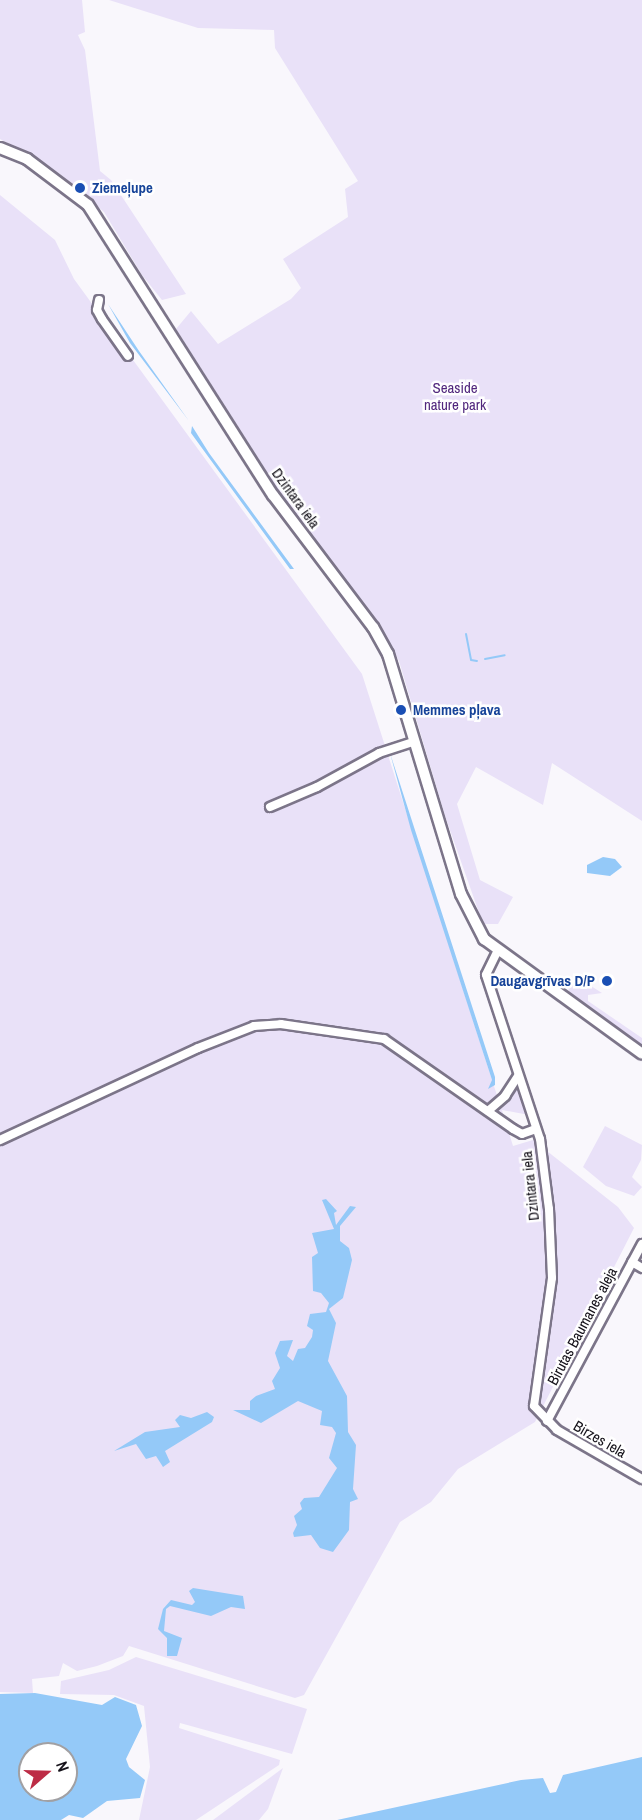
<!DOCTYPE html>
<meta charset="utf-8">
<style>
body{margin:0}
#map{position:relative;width:642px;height:1820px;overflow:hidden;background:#f9f7fc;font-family:"Archivo Narrow",sans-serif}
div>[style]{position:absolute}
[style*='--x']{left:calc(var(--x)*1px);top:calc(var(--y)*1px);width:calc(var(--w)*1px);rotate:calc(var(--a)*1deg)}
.green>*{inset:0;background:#e9e1f8}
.water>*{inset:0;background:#94c9f8}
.stream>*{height:2px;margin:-1px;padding:0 1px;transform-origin:1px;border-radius:1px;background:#94c9f8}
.roads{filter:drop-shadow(2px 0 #7c7589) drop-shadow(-2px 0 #7c7589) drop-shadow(0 2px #7c7589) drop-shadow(0 -2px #7c7589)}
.minor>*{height:8px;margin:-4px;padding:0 4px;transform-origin:4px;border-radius:4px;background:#fff}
.tertiary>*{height:10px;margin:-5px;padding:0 5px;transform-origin:5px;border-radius:5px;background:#fff}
.dots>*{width:16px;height:16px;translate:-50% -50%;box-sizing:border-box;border:3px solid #fff;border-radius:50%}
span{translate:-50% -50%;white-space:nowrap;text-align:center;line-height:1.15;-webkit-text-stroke:5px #fff;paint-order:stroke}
.transit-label{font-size:15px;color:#164399;font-weight:700}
.left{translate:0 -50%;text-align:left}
.right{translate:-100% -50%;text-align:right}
.park-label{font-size:15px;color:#51277d}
.street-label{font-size:15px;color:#141119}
.north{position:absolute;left:18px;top:1742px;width:60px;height:60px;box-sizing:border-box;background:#fff;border:2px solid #a1a0a3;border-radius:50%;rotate:70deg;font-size:16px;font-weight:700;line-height:24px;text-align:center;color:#141119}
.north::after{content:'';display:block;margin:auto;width:21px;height:27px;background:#bd2c46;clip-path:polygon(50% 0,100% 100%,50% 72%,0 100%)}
</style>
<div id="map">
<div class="green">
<i style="clip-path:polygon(0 0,82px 0,85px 32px,78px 35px,85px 50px,100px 171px,111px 180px,186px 294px,162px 300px,142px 275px,104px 212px,60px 174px,0 139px)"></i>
<i style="clip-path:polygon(109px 0,642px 0,642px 821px,552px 763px,543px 805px,476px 767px,457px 804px,480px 880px,513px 897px,498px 924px,483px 924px,445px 816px,399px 661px,382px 629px,277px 490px,176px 329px,191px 311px,218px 344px,291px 299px,301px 288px,283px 259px,348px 217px,345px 189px,358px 181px,275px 48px,274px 30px,198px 28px)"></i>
<i style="clip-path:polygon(0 195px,55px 240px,74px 279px,362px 674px,501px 1108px,519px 1086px,529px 1115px,502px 1110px,513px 1146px,533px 1140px,618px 1207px,634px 1228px,535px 1422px,458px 1469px,431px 1502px,400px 1522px,304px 1695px,295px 1698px,129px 1646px,123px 1656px,97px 1666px,77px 1671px,63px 1663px,59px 1676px,32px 1679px,33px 1693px,0 1692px)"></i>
<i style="clip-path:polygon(580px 979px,602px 993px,588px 995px,588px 1001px,642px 1038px,642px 1047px,571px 998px,568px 987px)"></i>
<i style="clip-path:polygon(605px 1126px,642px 1145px,641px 1160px,632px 1177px,642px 1187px,634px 1196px,606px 1186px,583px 1167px)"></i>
<i style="clip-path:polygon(136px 1657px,307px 1709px,292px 1754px,180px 1723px,179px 1728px,280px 1760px,279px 1765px,196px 1820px,139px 1820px,150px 1767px,144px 1706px,114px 1695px,60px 1694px,61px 1681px,109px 1670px)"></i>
<i style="clip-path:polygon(283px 1768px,268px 1809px,259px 1820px,213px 1820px)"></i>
</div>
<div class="water">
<i style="clip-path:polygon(108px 304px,139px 351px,189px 421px,130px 343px)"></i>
<i style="clip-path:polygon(192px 426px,209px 453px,294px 569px,290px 569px,207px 455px,191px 433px)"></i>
<i style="clip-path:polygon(390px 753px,495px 1077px,495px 1085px,488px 1089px,492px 1080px,411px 830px)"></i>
<i style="clip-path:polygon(603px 857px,615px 859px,622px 867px,610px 876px,587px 873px,587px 865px)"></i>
<i style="clip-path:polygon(326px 1199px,337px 1211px,334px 1213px,336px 1225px,350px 1206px,356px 1207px,340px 1226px,340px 1241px,349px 1248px,352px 1260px,343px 1298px,329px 1309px,336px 1323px,328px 1361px,347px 1396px,348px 1432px,356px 1445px,353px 1489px,358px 1499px,350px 1502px,349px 1530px,333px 1552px,320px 1548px,311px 1535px,294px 1537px,293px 1533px,297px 1525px,294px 1516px,302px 1509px,300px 1503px,304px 1498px,319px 1497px,337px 1468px,329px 1458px,336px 1433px,332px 1427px,320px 1425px,322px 1411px,298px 1401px,261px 1423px,233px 1410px,250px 1410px,250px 1401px,256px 1396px,275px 1389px,272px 1381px,280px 1368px,275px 1353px,280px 1341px,293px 1340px,287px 1356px,293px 1361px,298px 1349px,305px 1348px,312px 1337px,313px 1330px,307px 1326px,310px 1314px,326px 1312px,329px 1303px,321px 1293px,313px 1291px,312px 1257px,318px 1253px,312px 1233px,334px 1229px,322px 1200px)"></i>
<i style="clip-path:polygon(207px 1412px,214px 1417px,212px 1422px,165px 1451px,170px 1462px,163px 1467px,156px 1456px,146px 1459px,136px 1444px,114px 1451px,145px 1432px,180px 1427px,175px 1420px,180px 1415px,191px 1418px)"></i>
<i style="clip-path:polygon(193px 1588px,243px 1596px,245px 1609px,231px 1607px,211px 1616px,170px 1606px,166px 1609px,164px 1631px,182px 1638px,177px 1656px,167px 1656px,167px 1638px,158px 1629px,163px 1609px,171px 1600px,192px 1605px,195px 1602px,189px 1591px)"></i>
<i style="clip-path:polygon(evenodd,35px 1693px,102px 1705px,115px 1697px,136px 1705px,142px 1726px,126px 1759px,129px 1767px,145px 1780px,140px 1798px,107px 1801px,83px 1818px,69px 1815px,61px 1820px,0 1820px,0 1694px,35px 1693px,30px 1754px,66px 1754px,66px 1790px,30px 1790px,30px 1754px)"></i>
<i style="clip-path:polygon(642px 1757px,642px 1820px,337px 1820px,521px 1780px,543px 1778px,550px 1793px,556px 1792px,563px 1775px)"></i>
</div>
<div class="stream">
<i style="--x:466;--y:634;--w:26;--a:79"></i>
<i style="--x:471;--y:660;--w:6;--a:9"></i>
<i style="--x:485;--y:659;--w:20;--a:-11"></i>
</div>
<div class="roads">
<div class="minor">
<i style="--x:99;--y:300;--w:10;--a:101"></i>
<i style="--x:97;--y:310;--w:10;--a:61"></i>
<i style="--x:102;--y:319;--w:45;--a:54.9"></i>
<i style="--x:270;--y:807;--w:51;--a:-23.1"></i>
<i style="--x:317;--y:787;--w:71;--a:-28.7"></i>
<i style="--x:379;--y:753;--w:38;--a:-18"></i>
<i style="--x:497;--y:952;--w:25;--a:116"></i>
<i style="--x:486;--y:975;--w:173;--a:71.8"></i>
<i style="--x:540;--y:1139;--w:71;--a:82.7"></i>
<i style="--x:549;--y:1209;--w:69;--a:87.5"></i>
<i style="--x:552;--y:1278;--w:129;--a:98"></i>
<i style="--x:534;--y:1406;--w:33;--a:46"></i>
<i style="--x:557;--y:1430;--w:98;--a:30"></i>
<i style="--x:488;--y:1111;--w:23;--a:-41"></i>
<i style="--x:505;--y:1096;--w:24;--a:-57"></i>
<i style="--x:0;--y:1140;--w:218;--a:-24.9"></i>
<i style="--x:198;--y:1048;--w:60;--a:-21.4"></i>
<i style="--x:254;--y:1026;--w:27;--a:-4"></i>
<i style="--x:281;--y:1024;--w:104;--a:8.3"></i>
<i style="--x:384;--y:1039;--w:157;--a:34.9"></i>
<i style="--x:513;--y:1129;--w:10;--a:29"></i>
<i style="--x:522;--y:1134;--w:15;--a:-20"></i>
<i style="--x:632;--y:1262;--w:12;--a:31"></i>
<i style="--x:547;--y:1421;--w:201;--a:-61.8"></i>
</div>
<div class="tertiary">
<i style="--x:0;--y:148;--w:29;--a:22"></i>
<i style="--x:27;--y:159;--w:76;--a:37"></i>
<i style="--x:88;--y:205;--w:344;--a:57.5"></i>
<i style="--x:273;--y:495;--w:166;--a:52.9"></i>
<i style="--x:373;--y:627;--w:31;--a:61"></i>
<i style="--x:388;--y:654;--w:251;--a:73.1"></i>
<i style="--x:461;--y:894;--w:51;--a:62.9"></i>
<i style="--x:484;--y:939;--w:195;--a:36"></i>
</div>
</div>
<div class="dots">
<i style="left:80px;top:188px;background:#1a4fb4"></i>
<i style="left:401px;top:710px;background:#1a4fb4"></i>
<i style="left:607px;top:981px;background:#1a4fb4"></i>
</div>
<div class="transit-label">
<span class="left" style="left:92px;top:188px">Ziemeļupe</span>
<span class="left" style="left:413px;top:710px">Memmes pļava</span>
<span class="right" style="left:595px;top:981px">Daugavgrīvas D/P</span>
</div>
<div class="park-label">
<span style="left:455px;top:396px">Seaside<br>nature park</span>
</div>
<div class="street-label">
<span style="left:296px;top:498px;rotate:54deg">Dzintara iela</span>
<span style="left:530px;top:1186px;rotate:-96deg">Dzintara iela</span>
<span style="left:582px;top:1326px;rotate:-62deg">Birutas Baumanes aleja</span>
<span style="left:600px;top:1439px;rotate:30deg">Birzes iela</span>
</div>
<div class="north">N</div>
</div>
